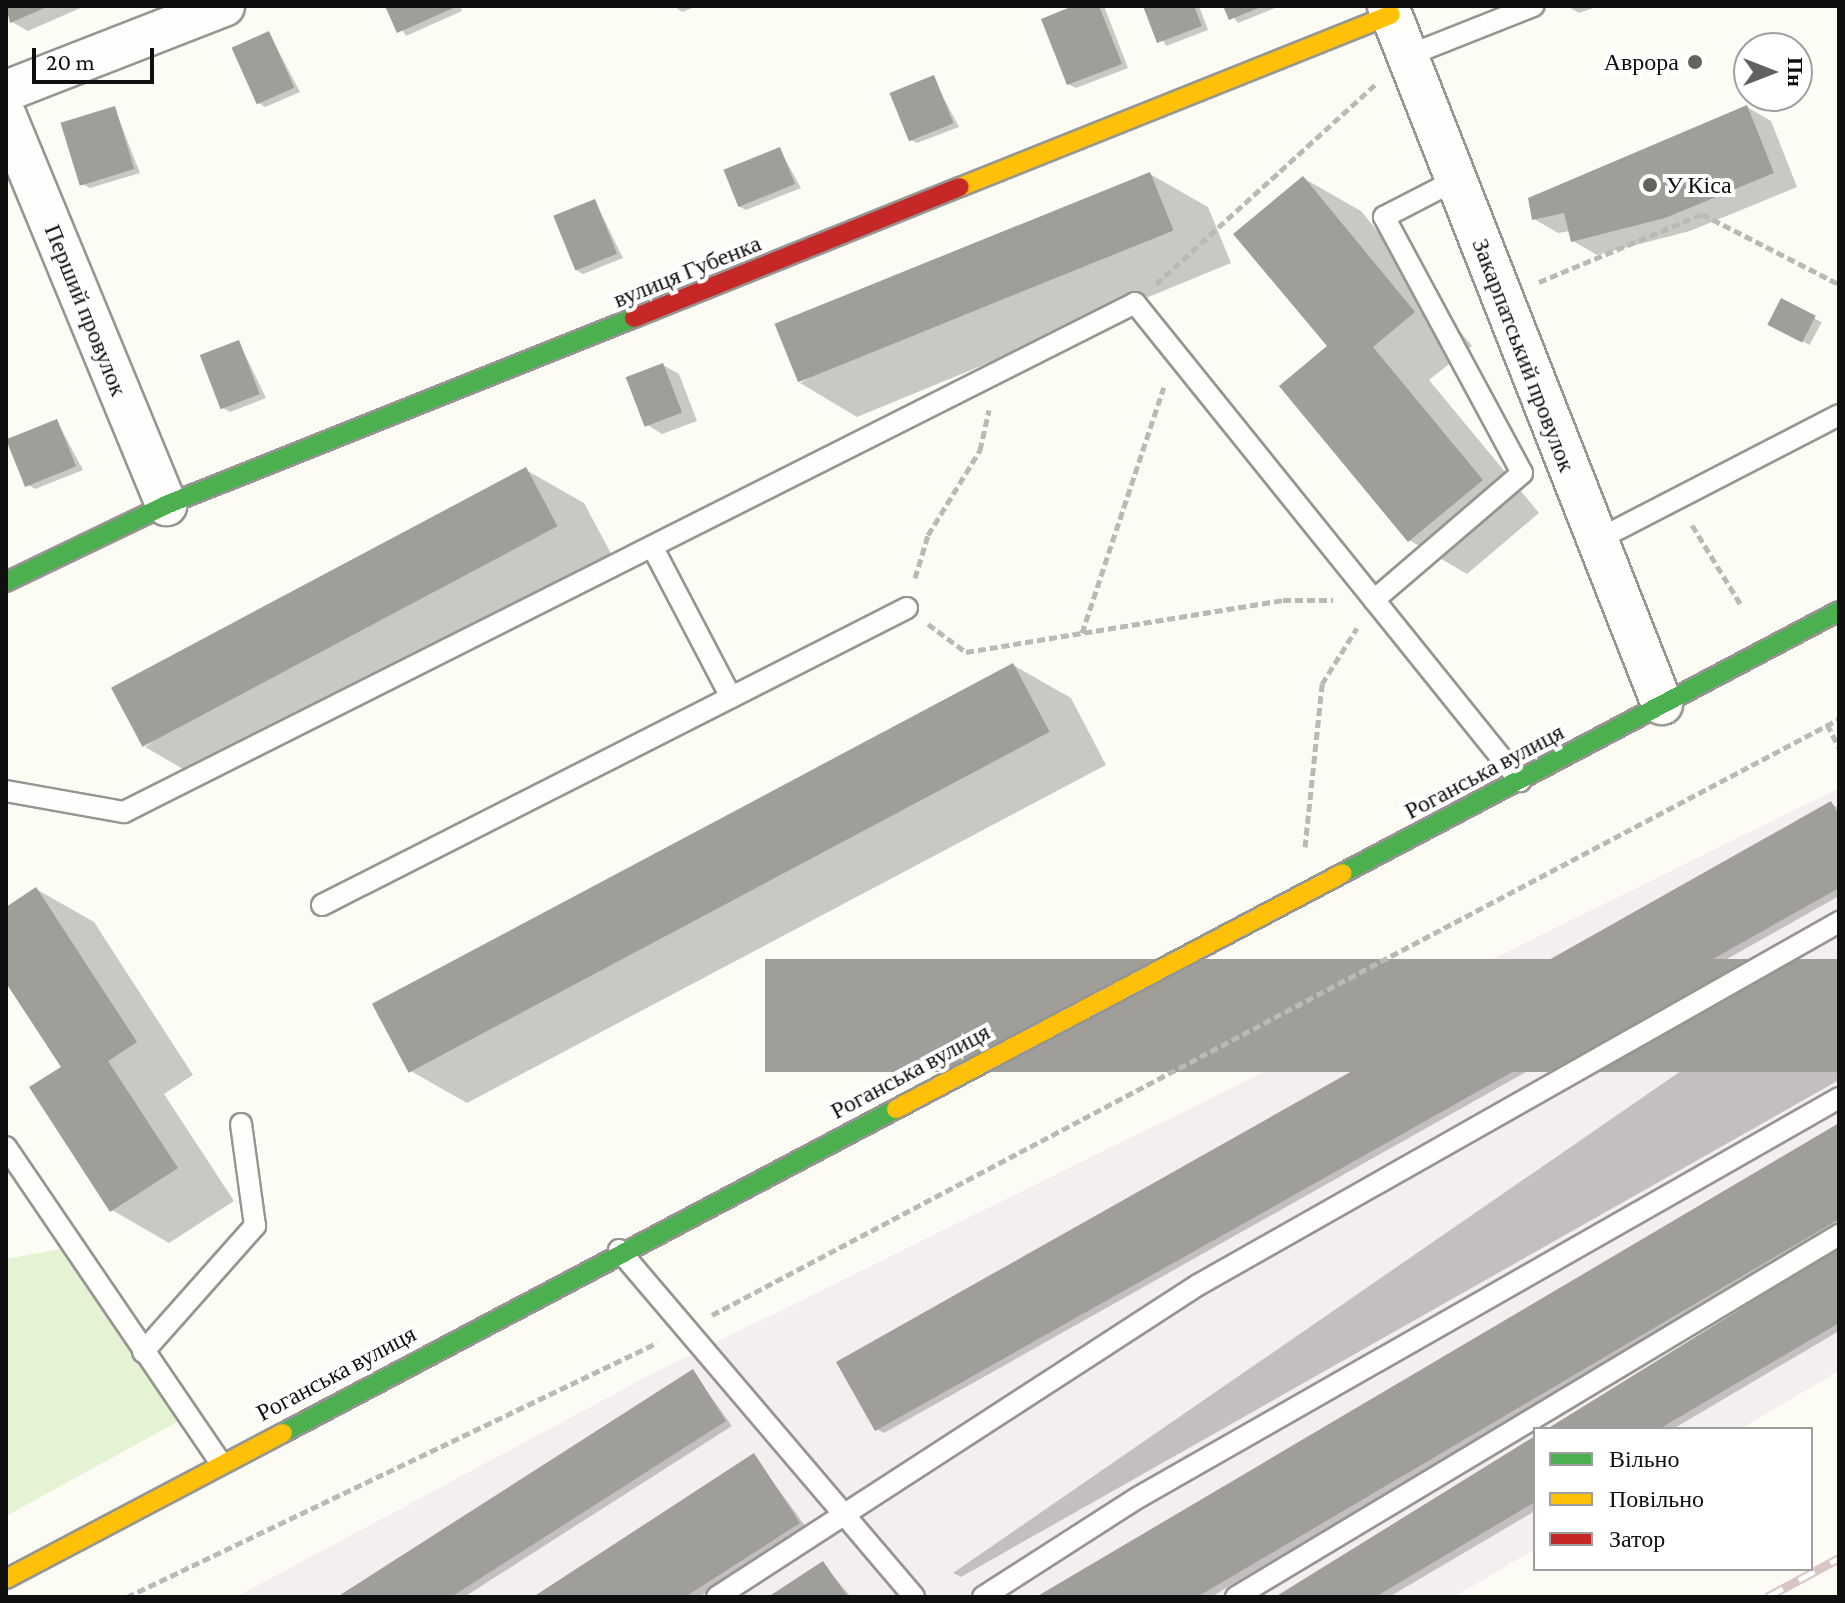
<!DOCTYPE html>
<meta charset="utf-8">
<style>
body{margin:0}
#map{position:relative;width:1845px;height:1603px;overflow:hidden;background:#fcfbf4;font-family:"Crimson Pro",serif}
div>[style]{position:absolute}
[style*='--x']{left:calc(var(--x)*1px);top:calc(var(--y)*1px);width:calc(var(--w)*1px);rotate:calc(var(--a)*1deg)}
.industrial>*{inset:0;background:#f4eef1}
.green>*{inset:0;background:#e4f3d4}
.shadow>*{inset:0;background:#0003;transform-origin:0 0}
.building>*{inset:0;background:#a09e99;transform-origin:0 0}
.path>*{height:5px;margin-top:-2.5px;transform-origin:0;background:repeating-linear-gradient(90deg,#b9b9b8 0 8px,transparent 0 12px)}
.roads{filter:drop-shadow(2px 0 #969592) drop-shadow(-2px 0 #969592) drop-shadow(0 2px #969592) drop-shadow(0 -2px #969592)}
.lane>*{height:20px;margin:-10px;padding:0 10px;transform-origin:10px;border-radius:10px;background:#fffefd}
.street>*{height:40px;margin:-20px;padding:0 20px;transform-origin:20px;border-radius:20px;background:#fffefd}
.fast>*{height:18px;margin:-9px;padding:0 9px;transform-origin:9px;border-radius:9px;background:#4caf50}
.slow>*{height:18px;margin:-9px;padding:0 9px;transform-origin:9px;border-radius:9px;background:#ffc107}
.jam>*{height:18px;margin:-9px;padding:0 9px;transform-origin:9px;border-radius:9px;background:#c62828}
.rail>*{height:9px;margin-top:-4.5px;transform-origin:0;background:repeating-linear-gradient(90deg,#fff 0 18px,#d9c5c4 0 36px);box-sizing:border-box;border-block:2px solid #d9c5c4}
.dots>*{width:22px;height:22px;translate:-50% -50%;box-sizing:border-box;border:4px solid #fff;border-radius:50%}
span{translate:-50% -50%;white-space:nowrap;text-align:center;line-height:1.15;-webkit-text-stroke:8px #fff;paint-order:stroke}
.poi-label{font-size:24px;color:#0f0f0f}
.right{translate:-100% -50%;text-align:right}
.left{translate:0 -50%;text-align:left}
.street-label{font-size:24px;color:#0f0f0f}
.frame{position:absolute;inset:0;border:8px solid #0f0f0f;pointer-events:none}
.legend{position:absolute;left:1533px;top:1427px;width:280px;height:144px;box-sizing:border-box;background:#fff;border:2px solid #9f9f9f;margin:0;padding:10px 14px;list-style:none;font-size:24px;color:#0f0f0f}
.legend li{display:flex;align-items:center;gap:16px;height:40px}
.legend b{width:40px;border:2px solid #9f9f9f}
.north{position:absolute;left:1733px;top:32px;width:80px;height:80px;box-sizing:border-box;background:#fff;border:2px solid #9f9f9f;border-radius:50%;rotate:90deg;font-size:22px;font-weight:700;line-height:32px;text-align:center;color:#0f0f0f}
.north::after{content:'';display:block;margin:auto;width:28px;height:36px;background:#62625f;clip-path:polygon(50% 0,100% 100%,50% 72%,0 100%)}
.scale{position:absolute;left:32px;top:48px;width:122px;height:36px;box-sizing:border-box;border:4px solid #0f0f0f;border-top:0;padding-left:10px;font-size:24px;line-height:28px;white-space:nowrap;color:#0f0f0f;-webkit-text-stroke:6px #fff;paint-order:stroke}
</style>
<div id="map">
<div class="industrial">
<i style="clip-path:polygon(1839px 788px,1839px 1371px,1740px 1429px,1535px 1429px,1535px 1549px,1454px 1597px,236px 1597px,650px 1375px)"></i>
</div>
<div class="green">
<i style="clip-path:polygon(72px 1247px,188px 1416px,6px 1516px,6px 1259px)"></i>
</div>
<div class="shadow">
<i style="clip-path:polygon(6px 6px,85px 6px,28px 31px,12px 22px)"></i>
<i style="clip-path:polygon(388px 6px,460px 6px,462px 11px,406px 36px)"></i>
<i style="clip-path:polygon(674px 6px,697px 6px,682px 12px)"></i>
<i style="clip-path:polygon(1079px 6px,1104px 6px,1128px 68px,1076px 88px,1068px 84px)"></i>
<i style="clip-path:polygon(1145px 6px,1199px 6px,1208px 30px,1166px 46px)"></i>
<i style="clip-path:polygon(1225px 6px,1280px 6px,1238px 23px)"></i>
<i style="clip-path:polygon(1567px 6px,1599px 6px,1579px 13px)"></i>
<i style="clip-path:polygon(269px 33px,300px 92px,265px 107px,257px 102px)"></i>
<i style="clip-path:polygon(933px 78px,959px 127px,917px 143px,909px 139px)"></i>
<i style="clip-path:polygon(1747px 107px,1771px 121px,1797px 187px,1690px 231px,1597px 255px,1573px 241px,1570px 231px,1558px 233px,1534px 219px)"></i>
<i style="clip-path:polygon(115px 109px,140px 173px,90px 188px,82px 184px)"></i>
<i style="clip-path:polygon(780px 150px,801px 188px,746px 210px,738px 206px)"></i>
<i style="clip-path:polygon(1150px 174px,1208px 207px,1231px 263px,857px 417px,800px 383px)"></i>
<i style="clip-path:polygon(1303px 178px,1361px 211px,1472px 346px,1429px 380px,1539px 513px,1467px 574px,1409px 540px,1330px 347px)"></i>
<i style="clip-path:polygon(595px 201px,623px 258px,583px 274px,576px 270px)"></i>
<i style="left:1782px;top:301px;width:45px;height:26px;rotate:28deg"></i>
<i style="clip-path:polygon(239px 342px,266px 398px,230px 412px,223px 408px)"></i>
<i style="clip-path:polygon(663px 365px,679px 374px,697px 421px,662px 434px,646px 424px)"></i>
<i style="clip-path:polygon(57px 421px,83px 470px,35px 489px,27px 484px)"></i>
<i style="clip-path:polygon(526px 470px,584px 503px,614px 559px,202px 780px,145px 747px)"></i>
<i style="clip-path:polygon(1013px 665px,1071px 698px,1106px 765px,467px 1103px,409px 1070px)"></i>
<i style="clip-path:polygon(1831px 804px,1839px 808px,1839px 896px,884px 1433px,876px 1429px)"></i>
<i style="clip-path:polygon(36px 889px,94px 922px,193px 1075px,164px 1094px,234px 1201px,169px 1243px,112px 1210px,64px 1068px,6px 980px,6px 909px)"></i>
<i style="clip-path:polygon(1839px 962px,1839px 1080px,961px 1577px,953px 1573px)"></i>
<i style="clip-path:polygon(1839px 1126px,1839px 1227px,1211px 1597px,1040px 1597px)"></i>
<i style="clip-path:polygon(1839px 1251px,1839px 1331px,1673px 1429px,1551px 1429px)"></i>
<i style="clip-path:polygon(693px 1372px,732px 1426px,464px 1597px,340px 1597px)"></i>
<i style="clip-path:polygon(1535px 1439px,1535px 1511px,1389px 1597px,1279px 1597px)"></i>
<i style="clip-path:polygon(754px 1456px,806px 1527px,699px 1597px,537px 1597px)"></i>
<i style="clip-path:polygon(823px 1564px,851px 1597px,771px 1597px)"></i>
</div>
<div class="building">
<i style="clip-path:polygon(6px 6px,49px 6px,10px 23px)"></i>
<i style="clip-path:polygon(385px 6px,458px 6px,397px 33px)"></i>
<i style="clip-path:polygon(1073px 6px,1099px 6px,1122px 64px,1067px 85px,1041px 19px)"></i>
<i style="clip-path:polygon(1143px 6px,1194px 6px,1202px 26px,1157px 43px)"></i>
<i style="clip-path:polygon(1223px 6px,1263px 6px,1229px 20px)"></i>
<i style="left:269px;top:31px;width:62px;height:41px;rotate:66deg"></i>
<i style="left:934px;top:75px;width:52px;height:48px;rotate:68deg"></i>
<i style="clip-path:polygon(1747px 105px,1774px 173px,1665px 218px,1571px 242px,1564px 213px,1532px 220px,1528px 198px)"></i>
<i style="left:115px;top:106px;width:66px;height:57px;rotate:73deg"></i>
<i style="left:780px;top:147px;width:40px;height:61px;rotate:68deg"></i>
<i style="left:1150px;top:172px;width:63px;height:405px;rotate:68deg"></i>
<i style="clip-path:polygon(1303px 176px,1415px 312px,1373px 347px,1483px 480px,1408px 542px,1279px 386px,1327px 346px,1233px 234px)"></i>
<i style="left:595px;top:199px;width:59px;height:45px;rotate:68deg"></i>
<i style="left:1781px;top:298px;width:39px;height:30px;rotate:27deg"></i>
<i style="left:239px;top:340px;width:58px;height:42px;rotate:69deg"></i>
<i style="left:663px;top:363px;width:53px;height:40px;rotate:69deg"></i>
<i style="left:57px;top:419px;width:51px;height:55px;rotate:68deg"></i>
<i style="left:526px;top:467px;width:67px;height:470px;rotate:62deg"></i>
<i style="left:1013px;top:663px;width:78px;height:726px;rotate:62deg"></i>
<i style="clip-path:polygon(1831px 801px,1839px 815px,1839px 888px,875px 1431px,836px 1362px)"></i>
<i style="clip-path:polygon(36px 887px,137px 1042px,108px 1061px,178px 1168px,110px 1212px,29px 1087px,61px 1067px,6px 983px,6px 907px)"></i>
<i style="left:1839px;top:959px;width:113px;height:1074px;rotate:90deg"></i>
<i style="clip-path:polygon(1839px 1123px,1839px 1219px,1197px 1597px,1036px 1597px)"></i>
<i style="clip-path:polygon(1839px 1248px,1839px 1323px,1659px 1429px,1547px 1429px)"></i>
<i style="clip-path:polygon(693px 1369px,726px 1421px,451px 1597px,337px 1597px)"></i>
<i style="clip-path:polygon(1535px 1436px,1535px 1502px,1375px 1597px,1275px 1597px)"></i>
<i style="clip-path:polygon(754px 1453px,800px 1523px,685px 1597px,533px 1597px)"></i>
<i style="clip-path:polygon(823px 1561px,848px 1597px,768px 1597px)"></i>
</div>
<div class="path">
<i style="--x:1539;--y:282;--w:177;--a:-22.6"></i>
<i style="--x:1702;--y:214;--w:154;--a:27.1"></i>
<i style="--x:1156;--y:284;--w:299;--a:-42.3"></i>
<i style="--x:1692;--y:525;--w:94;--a:58.5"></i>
<i style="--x:915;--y:578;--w:45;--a:-73.2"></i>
<i style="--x:928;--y:535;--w:100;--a:-58.5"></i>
<i style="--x:980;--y:450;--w:41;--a:-77.3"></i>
<i style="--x:928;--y:624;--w:47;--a:36.4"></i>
<i style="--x:966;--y:652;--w:321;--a:-9.3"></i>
<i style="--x:1283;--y:600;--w:50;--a:0"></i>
<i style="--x:1082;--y:633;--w:259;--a:-71.6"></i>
<i style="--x:1827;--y:724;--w:27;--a:63"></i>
<i style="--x:1305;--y:847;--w:164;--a:-84"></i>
<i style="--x:1322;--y:684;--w:66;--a:-58"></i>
<i style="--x:712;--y:1315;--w:1275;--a:-27.87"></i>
<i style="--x:127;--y:1597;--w:588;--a:-25.61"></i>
</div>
<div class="roads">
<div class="lane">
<i style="--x:1407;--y:56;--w:136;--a:-21.6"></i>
<i style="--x:1597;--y:540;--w:272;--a:-27.3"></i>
<i style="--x:654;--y:550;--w:166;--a:62.4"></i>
<i style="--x:1374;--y:600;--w:195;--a:-40.6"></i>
<i style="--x:1522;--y:473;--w:291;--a:-118.3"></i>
<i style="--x:1384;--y:217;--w:81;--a:-27.2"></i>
<i style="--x:6;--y:791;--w:120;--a:10.1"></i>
<i style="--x:124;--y:812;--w:1132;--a:-26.72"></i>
<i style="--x:1135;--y:303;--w:614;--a:51.15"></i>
<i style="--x:322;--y:905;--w:656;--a:-26.92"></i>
<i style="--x:6;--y:1147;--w:381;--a:55.8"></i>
<i style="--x:619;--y:1250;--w:455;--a:49.6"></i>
<i style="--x:143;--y:1352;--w:169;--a:-48.4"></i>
<i style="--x:255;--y:1226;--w:103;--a:-97.8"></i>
<i style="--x:717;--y:1597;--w:573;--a:-32.97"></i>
<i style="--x:1198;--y:1285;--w:737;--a:-29.52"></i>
<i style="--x:983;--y:1597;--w:185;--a:-32.7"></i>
<i style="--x:1139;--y:1497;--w:806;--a:-29.68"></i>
<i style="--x:1236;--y:1597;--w:703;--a:-30.98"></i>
</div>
<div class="street">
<i style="--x:1388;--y:6;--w:750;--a:68.57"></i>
<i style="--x:6;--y:91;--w:234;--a:-21.3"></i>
<i style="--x:6;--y:116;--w:421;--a:67.6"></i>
</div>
<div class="fast">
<i style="--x:6;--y:582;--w:178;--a:-25.7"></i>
<i style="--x:166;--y:505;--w:504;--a:-21.78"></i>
<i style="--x:1343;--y:873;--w:561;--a:-27.84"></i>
<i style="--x:283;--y:1433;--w:693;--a:-27.86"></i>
</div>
<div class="slow">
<i style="--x:960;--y:187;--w:464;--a:-21.8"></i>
<i style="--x:896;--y:1109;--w:505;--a:-27.83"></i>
<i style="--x:6;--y:1579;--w:313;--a:-27.8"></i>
</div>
<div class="jam">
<i style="--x:634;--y:318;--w:351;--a:-21.9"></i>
</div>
</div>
<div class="rail">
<i style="--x:1767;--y:1597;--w:82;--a:-28.4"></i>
</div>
<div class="dots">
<i style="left:1695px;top:62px;background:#62625f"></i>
<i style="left:1650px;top:185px;background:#62625f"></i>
</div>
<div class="poi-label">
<span class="right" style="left:1679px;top:62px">Аврора</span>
<span class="left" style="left:1666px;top:185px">У Кіса</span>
</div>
<div class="street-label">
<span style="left:687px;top:271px;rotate:-22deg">вулиця Губенка</span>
<span style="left:86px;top:310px;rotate:68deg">Перший провулок</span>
<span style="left:1524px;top:355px;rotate:69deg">Закарпатський провулок</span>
<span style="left:1484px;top:771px;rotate:-28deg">Роганська вулиця</span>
<span style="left:910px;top:1071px;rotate:-28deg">Роганська вулиця</span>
<span style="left:336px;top:1373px;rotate:-28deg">Роганська вулиця</span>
</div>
<div class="frame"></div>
<ul class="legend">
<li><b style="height:10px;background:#4caf50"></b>Вільно</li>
<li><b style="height:10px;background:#ffc107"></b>Повільно</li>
<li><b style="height:10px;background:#c62828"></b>Затор</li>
</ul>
<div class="north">Пн</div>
<div class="scale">20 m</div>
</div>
